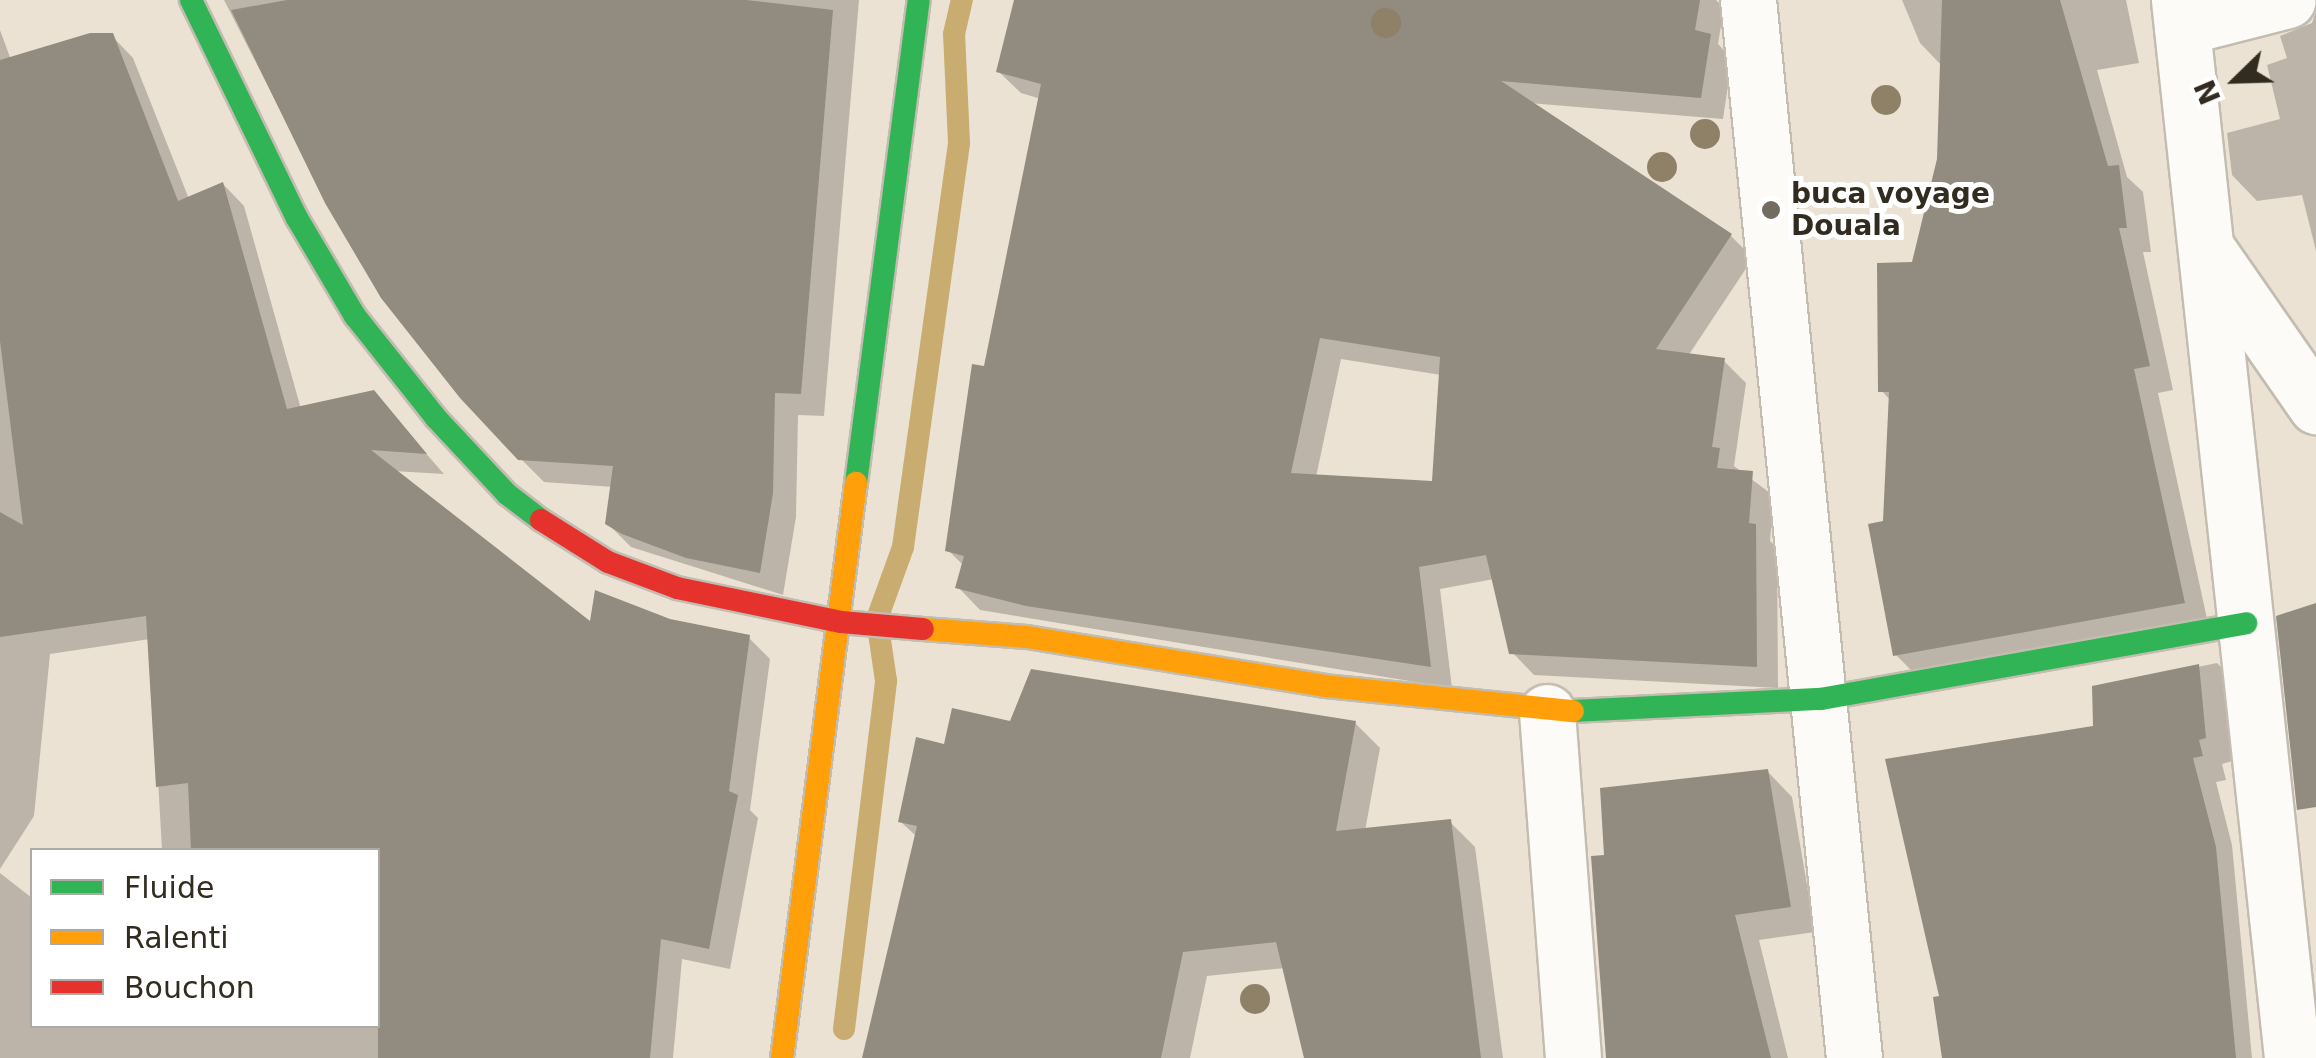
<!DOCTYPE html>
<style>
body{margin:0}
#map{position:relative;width:2316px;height:1058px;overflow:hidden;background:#ebe2d3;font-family:"DejaVu Sans",sans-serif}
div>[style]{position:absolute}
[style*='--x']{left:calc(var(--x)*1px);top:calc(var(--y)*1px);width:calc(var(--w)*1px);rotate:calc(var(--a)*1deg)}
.shadow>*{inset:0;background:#0003}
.stream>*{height:22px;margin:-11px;padding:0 11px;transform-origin:11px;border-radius:11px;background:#c9ac70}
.building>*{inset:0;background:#928b7f}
.roads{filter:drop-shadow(2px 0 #c3bcb0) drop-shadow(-2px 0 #c3bcb0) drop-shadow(0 2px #c3bcb0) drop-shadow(0 -2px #c3bcb0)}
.street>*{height:55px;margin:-27.5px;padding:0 27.5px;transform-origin:27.5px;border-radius:27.5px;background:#fcfbf8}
.fast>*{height:22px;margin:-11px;padding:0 11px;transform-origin:11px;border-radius:11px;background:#30b455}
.slow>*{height:22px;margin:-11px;padding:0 11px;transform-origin:11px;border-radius:11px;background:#ff9f0a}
.jam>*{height:22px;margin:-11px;padding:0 11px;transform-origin:11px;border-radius:11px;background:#e5322d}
.trees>*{width:30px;height:30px;margin:-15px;border-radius:50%;background:#8f8167}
.dots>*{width:28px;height:28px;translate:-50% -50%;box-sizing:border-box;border:5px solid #fff;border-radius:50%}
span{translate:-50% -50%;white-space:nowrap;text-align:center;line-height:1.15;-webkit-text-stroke:10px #fff;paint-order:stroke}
.poi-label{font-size:28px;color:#312b20;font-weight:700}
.left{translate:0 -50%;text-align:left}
.legend{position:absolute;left:30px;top:848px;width:350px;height:180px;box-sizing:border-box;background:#fff;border:2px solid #adaaa6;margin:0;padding:12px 18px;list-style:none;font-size:30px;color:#312b20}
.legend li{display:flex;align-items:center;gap:20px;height:50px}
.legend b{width:50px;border:2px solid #adaaa6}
.north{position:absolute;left:2186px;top:30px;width:100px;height:100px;-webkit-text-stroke:8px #fff;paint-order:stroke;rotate:247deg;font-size:28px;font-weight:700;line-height:40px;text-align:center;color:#312b20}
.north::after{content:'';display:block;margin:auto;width:35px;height:45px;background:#312b20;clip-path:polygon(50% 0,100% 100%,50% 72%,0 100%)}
</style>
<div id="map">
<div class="shadow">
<i style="clip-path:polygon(224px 0,859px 0,824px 416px,798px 415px,796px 517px,783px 595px,631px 547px,607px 523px,613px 487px,544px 482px,520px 458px,327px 202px)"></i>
<i style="clip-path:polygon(evenodd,1017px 0,1716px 0,1724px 8px,1718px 44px,1732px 59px,1723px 119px,1529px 103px,1731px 236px,1753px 258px,1688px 356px,1724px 361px,1746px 383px,1734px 466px,1774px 496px,1770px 541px,1777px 548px,1778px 688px,1534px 675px,1512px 652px,1494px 579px,1440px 589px,1452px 688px,980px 610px,958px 587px,964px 566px,948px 550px,1041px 99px,1021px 93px,998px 71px,1017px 0,1341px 359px,1441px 375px,1434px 484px,1316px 477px,1341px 359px)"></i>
<i style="clip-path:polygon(1902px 0,2126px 0,2139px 63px,2097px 70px,2127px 177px,2143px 192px,2151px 252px,2143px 252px,2173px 390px,2158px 393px,2209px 628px,1921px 680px,1896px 655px,1885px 523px,1891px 401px,1881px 390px,1940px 159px,1942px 66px,1920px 43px)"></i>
<i style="clip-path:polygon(2316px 11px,2316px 251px,2302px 195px,2257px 201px,2232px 175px,2227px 133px,2280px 119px,2267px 65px,2287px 58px,2280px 36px,2312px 23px)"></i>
<i style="clip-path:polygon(0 30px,11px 60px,112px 36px,133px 58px,189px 199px,223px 184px,244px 206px,301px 409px,373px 393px,444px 474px,393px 471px,592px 625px,670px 621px,748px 637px,770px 659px,750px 810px,758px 818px,730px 969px,682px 959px,673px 1058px,0 1058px,0 873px,32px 898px,32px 1026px,378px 1026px,378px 850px,162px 850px,150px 639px,50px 654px,34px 816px,0 869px)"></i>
<i style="clip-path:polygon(2217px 663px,2242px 688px,2249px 756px,2222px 764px,2226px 780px,2216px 782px,2232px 845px,2252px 1058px,1945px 1058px,1942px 998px,2096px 728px,2094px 688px)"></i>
<i style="clip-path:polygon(1355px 723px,1380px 748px,1365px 831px,1450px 822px,1475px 847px,1503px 1058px,1306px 1058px,1285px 968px,1207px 976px,1190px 1058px,865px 1058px,917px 837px,901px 822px,946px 747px,1012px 724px)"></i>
<i style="clip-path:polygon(1767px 771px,1792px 797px,1815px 932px,1759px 940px,1788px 1058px,1608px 1058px,1606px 858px)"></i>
</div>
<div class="stream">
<i style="--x:844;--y:1029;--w:351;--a:-83.1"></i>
<i style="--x:886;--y:681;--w:63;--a:-98.3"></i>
<i style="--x:877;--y:619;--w:77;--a:-70.1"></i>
<i style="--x:903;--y:547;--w:408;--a:-82.1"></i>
<i style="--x:959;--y:143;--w:109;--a:-92.6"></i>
<i style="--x:954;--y:34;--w:35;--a:-77"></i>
</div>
<div class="building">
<i style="clip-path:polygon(287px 0,746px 0,833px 10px,801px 394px,775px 393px,773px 493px,760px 573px,686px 558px,622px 534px,605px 524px,613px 466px,518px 460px,460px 398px,381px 298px,325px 203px,231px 10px)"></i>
<i style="clip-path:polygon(evenodd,1014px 0,1700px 0,1695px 30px,1711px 34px,1701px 98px,1501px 81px,1732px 234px,1656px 349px,1725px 358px,1712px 447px,1720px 448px,1717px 468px,1753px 471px,1749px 523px,1756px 524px,1757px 667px,1509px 654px,1486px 555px,1419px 567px,1431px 667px,1026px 606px,955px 588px,964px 556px,945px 551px,972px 364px,984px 366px,1041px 84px,996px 72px,1014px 0,1320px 338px,1440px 357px,1432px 481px,1291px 473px,1320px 338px)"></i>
<i style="clip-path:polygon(1942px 0,2060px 0,2108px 166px,2119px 165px,2127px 228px,2119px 228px,2150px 366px,2134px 369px,2185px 603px,1893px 656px,1868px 524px,1883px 521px,1889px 392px,1878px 392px,1877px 263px,1912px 262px,1937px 159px)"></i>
<i style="clip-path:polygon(90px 33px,113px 33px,178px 201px,223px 182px,287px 409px,374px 390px,427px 454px,371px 450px,590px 621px,595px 590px,670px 619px,750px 635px,729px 791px,738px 795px,709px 949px,661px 939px,650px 1058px,378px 1058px,378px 850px,191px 850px,188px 783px,156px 787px,146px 616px,0 637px,0 512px,23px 525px,0 341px,0 60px)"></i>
<i style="clip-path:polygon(2316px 603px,2316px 807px,2297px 810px,2276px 616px)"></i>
<i style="clip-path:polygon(2199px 664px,2206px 738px,2199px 740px,2203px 756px,2193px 758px,2216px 847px,2236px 1058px,1942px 1058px,1933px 997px,1939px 996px,1885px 759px,2093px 726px,2092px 686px)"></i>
<i style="clip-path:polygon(1031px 669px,1356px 721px,1336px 831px,1451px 819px,1481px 1058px,1304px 1058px,1276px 942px,1183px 952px,1161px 1058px,862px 1058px,917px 826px,898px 822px,916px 737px,944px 744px,952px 708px,1010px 721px)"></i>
<i style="clip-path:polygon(1768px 769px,1791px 907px,1735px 915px,1771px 1058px,1606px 1058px,1591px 856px,1604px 855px,1600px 788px)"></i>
</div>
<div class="roads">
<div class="street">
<i style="--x:1748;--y:0;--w:1063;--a:84.28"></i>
<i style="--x:2179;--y:0;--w:1064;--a:83.9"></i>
<i style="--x:2182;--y:27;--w:109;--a:-14.3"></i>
<i style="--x:2209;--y:252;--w:188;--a:55.2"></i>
<i style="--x:1547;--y:712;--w:347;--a:85.7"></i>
</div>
<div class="fast">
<i style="--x:191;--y:0;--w:242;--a:64.1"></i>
<i style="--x:297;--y:218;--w:114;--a:59.4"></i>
<i style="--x:355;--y:316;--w:130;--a:51.5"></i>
<i style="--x:436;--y:418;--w:104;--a:46.9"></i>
<i style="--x:507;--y:494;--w:43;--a:37.4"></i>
<i style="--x:856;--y:483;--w:487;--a:-82.6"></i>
<i style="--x:1573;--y:711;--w:248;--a:-2.8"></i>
<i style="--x:1821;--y:699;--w:432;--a:-10.1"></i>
</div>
<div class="slow">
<i style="--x:923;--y:629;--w:104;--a:4.4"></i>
<i style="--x:1027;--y:637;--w:302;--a:9.3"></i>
<i style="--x:1325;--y:686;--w:249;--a:5.8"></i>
<i style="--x:782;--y:1058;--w:580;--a:-82.67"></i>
</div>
<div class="jam">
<i style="--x:541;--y:520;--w:79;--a:32.1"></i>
<i style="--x:608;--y:562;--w:74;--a:20.6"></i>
<i style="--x:677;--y:588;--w:167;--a:11.7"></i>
<i style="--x:841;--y:622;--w:82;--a:4.9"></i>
</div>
</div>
<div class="trees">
<i style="left:1386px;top:23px"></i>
<i style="left:1886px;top:100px"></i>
<i style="left:1705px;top:134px"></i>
<i style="left:1662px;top:167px"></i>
<i style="left:1255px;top:999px"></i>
</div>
<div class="dots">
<i style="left:1771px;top:210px;background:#726b5f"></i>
</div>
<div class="poi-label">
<span class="left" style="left:1791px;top:210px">buca voyage<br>Douala</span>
</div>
<ul class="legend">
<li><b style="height:12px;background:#30b455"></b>Fluide</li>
<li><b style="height:12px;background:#ff9f0a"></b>Ralenti</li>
<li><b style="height:12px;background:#e5322d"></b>Bouchon</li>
</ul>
<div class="north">N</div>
</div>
